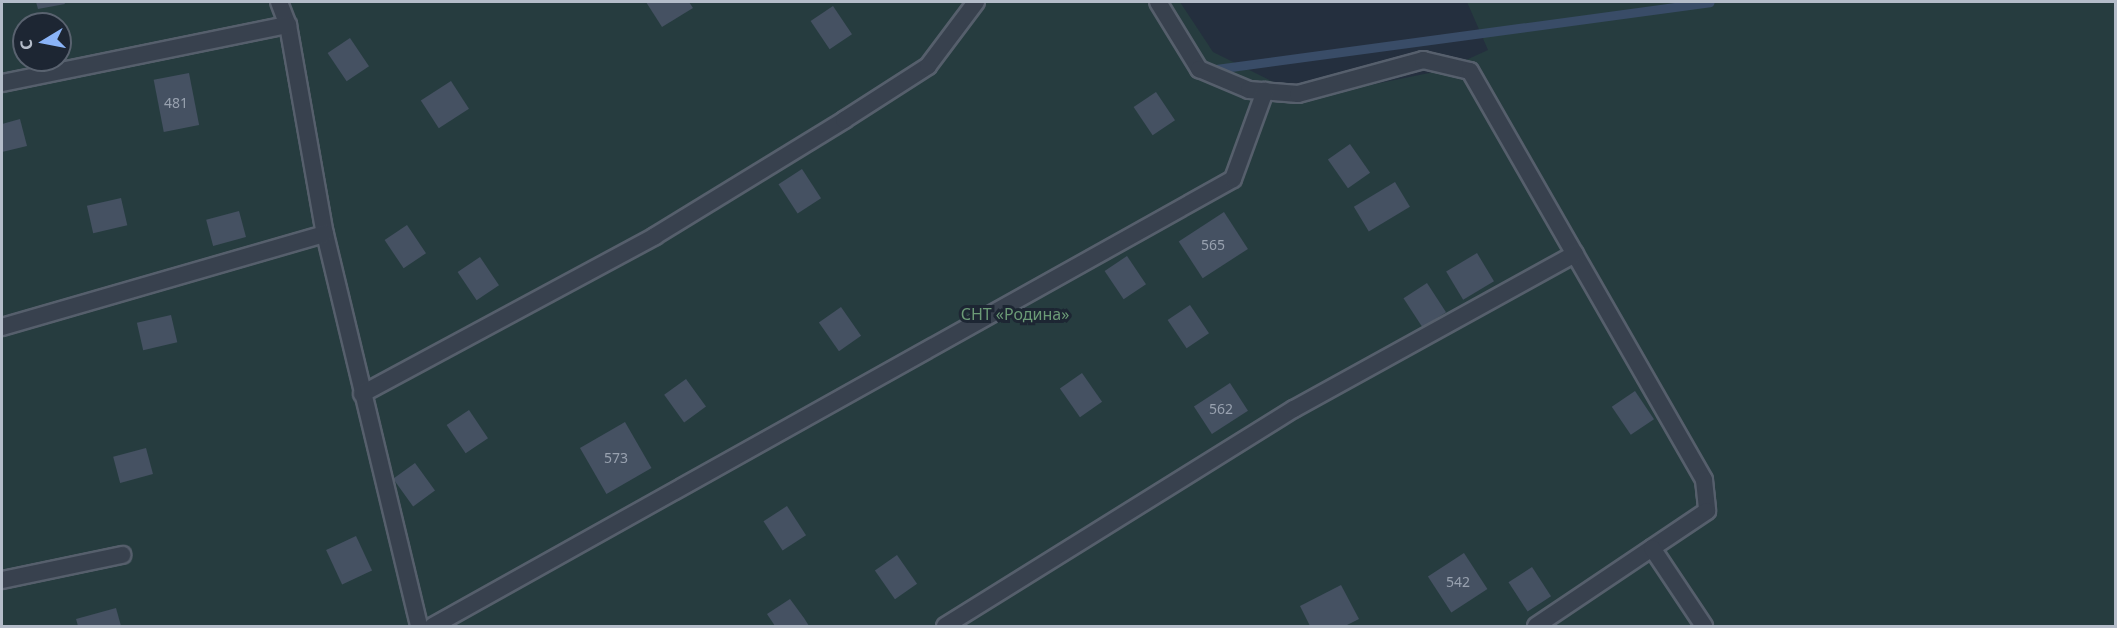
<!DOCTYPE html>
<meta charset="utf-8">
<style>
body{margin:0}
#map{position:relative;width:2117px;height:628px;overflow:hidden;background:#242f3e;font-family:"Noto Sans",sans-serif}
div>[style]{position:absolute}
[style*='--x']{left:calc(var(--x)*1px);top:calc(var(--y)*1px);width:calc(var(--w)*1px);rotate:calc(var(--a)*1deg)}
.green>*{inset:0;background:#263c3f}
.stream>*{height:9px;margin:-4.5px;padding:0 4.5px;transform-origin:4.5px;border-radius:4.5px;background:#394c67}
.building>*{inset:0;background:#455162;transform-origin:0 0}
.roads{filter:drop-shadow(2px 0 #565f6c) drop-shadow(-2px 0 #565f6c) drop-shadow(0 2px #565f6c) drop-shadow(0 -2px #565f6c)}
.lane>*{height:16px;margin:-8px;padding:0 8px;transform-origin:8px;border-radius:8px;background:#38414e}
span{translate:-50% -50%;white-space:nowrap;text-align:center;line-height:1.15;-webkit-text-stroke:6px #1d2633;paint-order:stroke}
.number-label{font-size:14px;color:#98a1af}
.number-label span{-webkit-text-stroke-width:0}
.park-label{font-size:16px;color:#6b9a76}
.frame{position:absolute;inset:0;border:3px solid #b4bcc9;pointer-events:none}
.north{position:absolute;left:12px;top:12px;width:60px;height:60px;box-sizing:border-box;background:#1d2633;border:2px solid #59626f;border-radius:50%;rotate:260deg;font-size:16px;font-weight:700;line-height:24px;text-align:center;color:#b4bcc9}
.north::after{content:'';display:block;margin:auto;width:21px;height:27px;background:#8ab4f8;clip-path:polygon(50% 0,100% 100%,50% 72%,0 100%)}
</style>
<div id="map">
<div class="green">
<i style="clip-path:polygon(evenodd,2px 2px,1180px 2px,1213px 52px,1306px 98px,1444px 70px,1488px 50px,1467px 2px,2115px 2px,2115px 626px,2px 626px,2px 2px,24px 24px,60px 24px,60px 60px,24px 60px,24px 24px)"></i>
</div>
<div class="stream">
<i style="--x:1216;--y:69;--w:498;--a:-7.7"></i>
</div>
<div class="building">
<i style="clip-path:polygon(36px 2px,64px 2px,65px 4px,38px 9px)"></i>
<i style="clip-path:polygon(646px 2px,689px 2px,693px 8px,662px 27px)"></i>
<i style="left:833px;top:6px;width:34px;height:27px;rotate:56deg"></i>
<i style="left:350px;top:38px;width:34px;height:27px;rotate:56deg"></i>
<i style="left:189px;top:73px;width:53px;height:36px;rotate:79deg"></i>
<i style="left:451px;top:81px;width:33px;height:36px;rotate:57deg"></i>
<i style="left:1156px;top:92px;width:34px;height:27px;rotate:56deg"></i>
<i style="clip-path:polygon(20px 119px,27px 146px,2px 152px,2px 124px)"></i>
<i style="left:1350px;top:144px;width:35px;height:27px;rotate:55deg"></i>
<i style="left:802px;top:169px;width:35px;height:28px;rotate:57deg"></i>
<i style="left:1395px;top:182px;width:29px;height:48px;rotate:59deg"></i>
<i style="left:121px;top:198px;width:28px;height:35px;rotate:77deg"></i>
<i style="left:239px;top:211px;width:27px;height:34px;rotate:75deg"></i>
<i style="left:1224px;top:212px;width:44px;height:54px;rotate:57deg"></i>
<i style="left:407px;top:225px;width:34px;height:27px;rotate:56deg"></i>
<i style="left:1477px;top:253px;width:33px;height:36px;rotate:59deg"></i>
<i style="left:1127px;top:256px;width:34px;height:27px;rotate:56deg"></i>
<i style="left:480px;top:257px;width:34px;height:27px;rotate:56deg"></i>
<i style="left:1427px;top:283px;width:35px;height:28px;rotate:57deg"></i>
<i style="left:1190px;top:305px;width:34px;height:27px;rotate:56deg"></i>
<i style="left:841px;top:307px;width:35px;height:27px;rotate:55deg"></i>
<i style="left:171px;top:315px;width:28px;height:35px;rotate:77deg"></i>
<i style="left:1082px;top:373px;width:35px;height:27px;rotate:55deg"></i>
<i style="left:686px;top:379px;width:34px;height:27px;rotate:54deg"></i>
<i style="left:1230px;top:383px;width:33px;height:43px;rotate:57deg"></i>
<i style="left:1635px;top:391px;width:34px;height:28px;rotate:56deg"></i>
<i style="left:469px;top:410px;width:34px;height:27px;rotate:56deg"></i>
<i style="left:625px;top:422px;width:53px;height:52px;rotate:60deg"></i>
<i style="left:146px;top:448px;width:27px;height:34px;rotate:75deg"></i>
<i style="left:415px;top:463px;width:34px;height:27px;rotate:54deg"></i>
<i style="left:787px;top:506px;width:35px;height:28px;rotate:57deg"></i>
<i style="left:356px;top:536px;width:38px;height:33px;rotate:65deg"></i>
<i style="left:1464px;top:553px;width:43px;height:43px;rotate:57deg"></i>
<i style="left:897px;top:555px;width:35px;height:27px;rotate:55deg"></i>
<i style="left:1532px;top:567px;width:35px;height:28px;rotate:57deg"></i>
<i style="clip-path:polygon(1341px 585px,1359px 619px,1345px 626px,1310px 626px,1300px 606px)"></i>
<i style="clip-path:polygon(790px 599px,804px 618px,809px 626px,775px 626px,767px 614px)"></i>
<i style="clip-path:polygon(116px 608px,121px 626px,78px 626px,76px 619px)"></i>
</div>
<div class="roads">
<div class="lane">
<i style="--x:279;--y:2;--w:25;--a:69"></i>
<i style="--x:288;--y:25;--w:212;--a:80"></i>
<i style="--x:325;--y:234;--w:403;--a:76.5"></i>
<i style="--x:1158;--y:2;--w:79;--a:58.5"></i>
<i style="--x:1199;--y:69;--w:54;--a:22.8"></i>
<i style="--x:1249;--y:90;--w:49;--a:4.7"></i>
<i style="--x:1298;--y:94;--w:130;--a:-15.2"></i>
<i style="--x:1423;--y:60;--w:48;--a:13.2"></i>
<i style="--x:1470;--y:71;--w:471;--a:60.2"></i>
<i style="--x:1704;--y:480;--w:31;--a:84"></i>
<i style="--x:1707;--y:511;--w:206;--a:146.1"></i>
<i style="--x:2;--y:83;--w:292;--a:-11.5"></i>
<i style="--x:2;--y:327;--w:336;--a:-16.1"></i>
<i style="--x:362;--y:394;--w:333;--a:-28.3"></i>
<i style="--x:655;--y:236;--w:222;--a:-31.5"></i>
<i style="--x:844;--y:120;--w:100;--a:-32.7"></i>
<i style="--x:928;--y:66;--w:80;--a:-53.1"></i>
<i style="--x:1652;--y:548;--w:94;--a:56.3"></i>
<i style="--x:2;--y:580;--w:123;--a:-11.8"></i>
<i style="--x:433;--y:626;--w:916;--a:-29.19"></i>
<i style="--x:1233;--y:179;--w:94;--a:-70"></i>
<i style="--x:945;--y:626;--w:411;--a:-31.9"></i>
<i style="--x:1294;--y:409;--w:321;--a:-28.9"></i>
</div>
</div>
<div class="number-label">
<span style="left:176px;top:103px">481</span>
<span style="left:1213px;top:245px">565</span>
<span style="left:1221px;top:409px">562</span>
<span style="left:616px;top:458px">573</span>
<span style="left:1458px;top:582px">542</span>
</div>
<div class="park-label">
<span style="left:1015px;top:314px">СНТ «Родина»</span>
</div>
<div class="frame"></div>
<div class="north">С</div>
</div>
